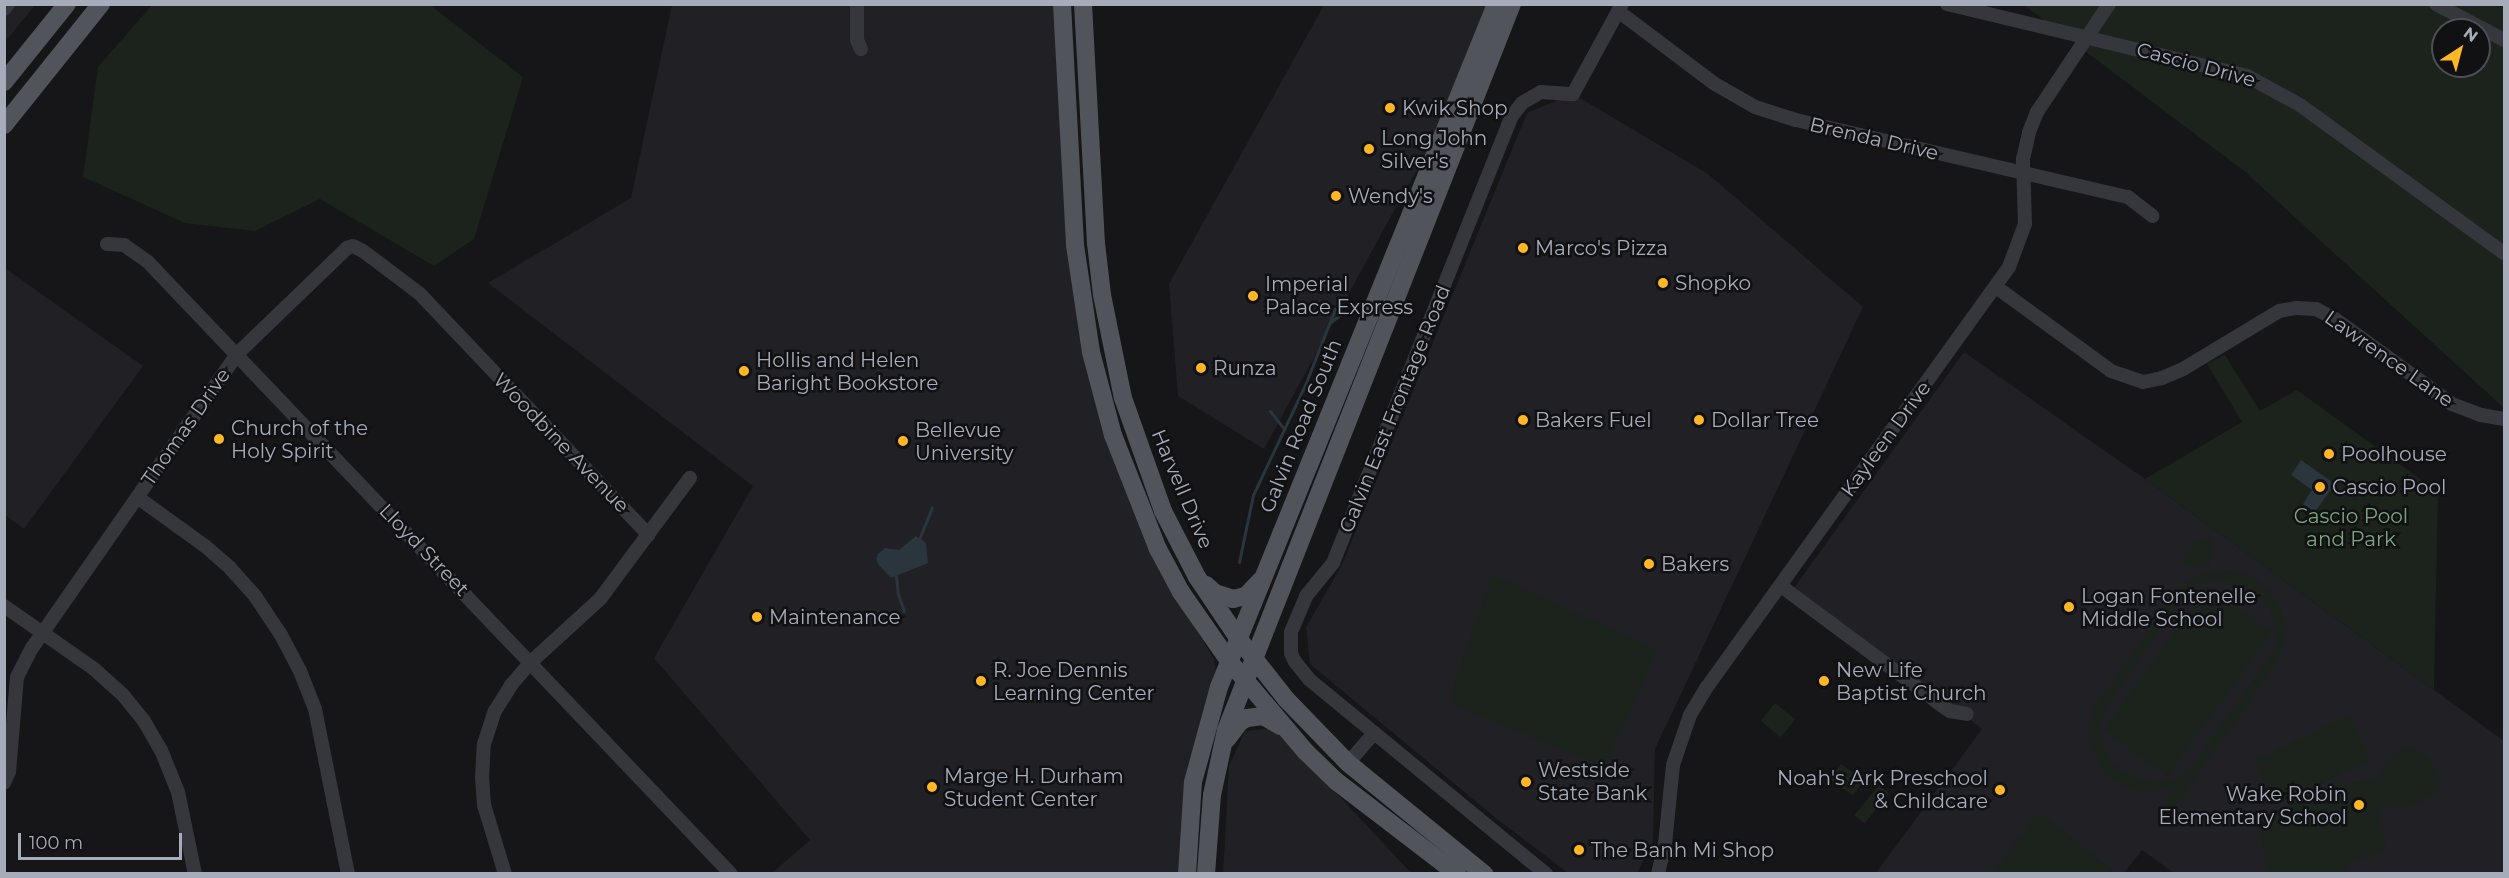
<!DOCTYPE html>
<style>
body{margin:0}
#map{position:relative;width:2509px;height:878px;overflow:hidden;background:#161518;font-family:Montserrat,sans-serif}
div>[style]{position:absolute}
[style*='--x']{left:calc(var(--x)*1px);top:calc(var(--y)*1px);width:calc(var(--w)*1px);rotate:calc(var(--a)*1deg)}
.built>*{inset:0;background:#212125}
.green>*{inset:0;background:#1b231c;transform-origin:0 0}
.water>*{inset:0;background:#2a353d}
.stream>*{height:3px;margin:-1.5px;padding:0 1.5px;transform-origin:1.5px;border-radius:1.5px;background:#2a353d}
.minor>*{height:14px;margin:-7px;padding:0 7px;transform-origin:7px;border-radius:7px;background:#36373d}
.major>*{height:18px;margin:-9px;padding:0 9px;transform-origin:9px;border-radius:9px;background:#52545c}
.dots>*{width:16px;height:16px;translate:-50% -50%;box-sizing:border-box;border:3px solid #111013;border-radius:50%}
span{translate:-50% -50%;white-space:nowrap;text-align:center;line-height:1.15;-webkit-text-stroke:5px #111013;paint-order:stroke}
.street-label{font-size:20px;color:#a6acb9}
.poi-label{font-size:20px;color:#a6acb9}
.left{translate:0 -50%;text-align:left}
.right{translate:-100% -50%;text-align:right}
.park-label{font-size:20px;color:#7ba67e}
.frame{position:absolute;inset:0;border:6px solid #a6acb9;pointer-events:none}
.north{position:absolute;left:2431px;top:18px;width:60px;height:60px;box-sizing:border-box;background:#111013;border:2px solid #4d4e55;border-radius:50%;rotate:36deg;font-size:16px;font-weight:700;line-height:24px;text-align:center;color:#a6acb9}
.north::after{content:'';display:block;margin:auto;width:21px;height:27px;background:#ffb726;clip-path:polygon(50% 0,100% 100%,50% 72%,0 100%)}
.scale{position:absolute;left:18px;top:833px;width:164px;height:27px;box-sizing:border-box;border:3px solid #a6acb9;border-top:0;padding-left:8px;font-size:18px;line-height:21px;white-space:nowrap;color:#a6acb9;-webkit-text-stroke:4px #111013;paint-order:stroke}
</style>
<div id="map">
<div class="built">
<i style="clip-path:polygon(5px 5px,35px 5px,5px 42px)"></i>
<i style="clip-path:polygon(672px 5px,1056px 5px,1070px 245px,1159px 569px,1214px 659px,1216px 670px,1188px 766px,1181px 873px,772px 873px,810px 840px,654px 658px,753px 486px,488px 283px,631px 198px)"></i>
<i style="clip-path:polygon(1324px 5px,1502px 5px,1485px 54px,1403px 194px,1264px 449px,1178px 396px,1169px 284px)"></i>
<i style="clip-path:polygon(1573px 94px,1708px 174px,1863px 307px,1655px 749px,1653px 841px,1637px 873px,1568px 873px,1497px 819px,1310px 664px,1306px 627px,1341px 567px,1527px 113px)"></i>
<i style="clip-path:polygon(5px 268px,143px 366px,24px 529px,5px 515px)"></i>
<i style="clip-path:polygon(1964px 352px,2145px 479px,2504px 741px,2504px 873px,2174px 873px,2142px 850px,2124px 873px,1876px 873px,1982px 729px,1794px 588px)"></i>
<i style="clip-path:polygon(1276px 728px,1411px 873px,1223px 874px,1229px 766px,1245px 731px)"></i>
</div>
<div class="green">
<i style="clip-path:polygon(152px 5px,430px 5px,523px 77px,474px 239px,434px 266px,320px 199px,255px 231px,185px 223px,83px 177px,98px 67px)"></i>
<i style="clip-path:polygon(evenodd,2024px 5px,2504px 5px,2504px 408px,2244px 171px,2024px 5px,2443px 30px,2479px 30px,2479px 66px,2443px 66px,2443px 30px)"></i>
<i style="clip-path:polygon(2225px 355px,2260px 411px,2297px 390px,2438px 492px,2434px 690px,2145px 479px,2242px 422px,2207px 364px)"></i>
<i style="clip-path:polygon(2211px 536px,2212px 556px,2208px 560px,2211px 564px,2206px 568px,2203px 564px,2198px 567px,2180px 563px,2195px 542px)"></i>
<i style="clip-path:polygon(evenodd,2233px 570px,2252px 577px,2268px 589px,2280px 607px,2285px 627px,2283px 647px,2275px 666px,2169px 815px,2160px 809px,2174px 788px,2149px 792px,2130px 789px,2112px 779px,2099px 765px,2091px 747px,2089px 728px,2093px 708px,2177px 591px,2193px 578px,2212px 571px,2233px 570px,2212px 581px,2229px 581px,2245px 586px,2259px 596px,2270px 609px,2275px 625px,2276px 642px,2269px 658px,2191px 767px,2177px 778px,2159px 783px,2140px 781px,2123px 773px,2110px 760px,2102px 744px,2100px 725px,2104px 711px,2183px 598px,2196px 587px,2212px 581px)"></i>
<i style="clip-path:polygon(1492px 575px,1657px 650px,1605px 767px,1453px 704px,1453px 686px)"></i>
<i style="left:2208px;top:586px;width:79px;height:178px;rotate:36deg"></i>
<i style="left:1775px;top:703px;width:26px;height:23px;rotate:39deg"></i>
<i style="left:2349px;top:715px;width:49px;height:105px;rotate:64deg"></i>
<i style="clip-path:polygon(2410px 745px,2431px 761px,2442px 783px,2439px 791px,2415px 805px,2379px 809px,2380px 826px,2388px 850px,2345px 863px,2348px 873px,2270px 873px,2256px 823px,2291px 814px,2292px 805px,2334px 786px,2378px 779px,2389px 758px,2403px 747px)"></i>
<i style="left:1841px;top:764px;width:28px;height:19px;rotate:35deg"></i>
<i style="left:1879px;top:785px;width:13px;height:39px;rotate:39deg"></i>
<i style="clip-path:polygon(2039px 812px,2112px 870px,2111px 873px,1997px 874px,1994px 871px)"></i>
</div>
<div class="water">
<i style="clip-path:polygon(2301px 460px,2335px 484px,2315px 512px,2303px 504px,2312px 490px,2291px 475px)"></i>
<i style="clip-path:polygon(916px 536px,926px 543px,928px 563px,891px 578px,878px 564px,876px 559px,878px 554px,885px 548px,899px 550px)"></i>
</div>
<div class="stream">
<i style="--x:1331;--y:322;--w:13;--a:-39"></i>
<i style="--x:1270;--y:411;--w:23;--a:52"></i>
<i style="--x:920;--y:537;--w:32;--a:-68"></i>
<i style="--x:1239;--y:562;--w:68;--a:-78.2"></i>
<i style="--x:1253;--y:495;--w:122;--a:-64.7"></i>
<i style="--x:1305;--y:385;--w:82;--a:-68.5"></i>
<i style="--x:896;--y:576;--w:18;--a:84"></i>
<i style="--x:898;--y:594;--w:18;--a:71"></i>
</div>
<div class="minor">
<i style="--x:857;--y:4;--w:36;--a:90"></i>
<i style="--x:857;--y:40;--w:10;--a:66"></i>
<i style="--x:1947;--y:4;--w:309;--a:13.5"></i>
<i style="--x:2247;--y:76;--w:60;--a:28.7"></i>
<i style="--x:2300;--y:105;--w:252;--a:36"></i>
<i style="--x:2436;--y:4;--w:77;--a:27.9"></i>
<i style="--x:4;--y:9;--w:6;--a:-51"></i>
<i style="--x:1618;--y:11;--w:121;--a:37"></i>
<i style="--x:1715;--y:84;--w:46;--a:29.9"></i>
<i style="--x:1755;--y:107;--w:43;--a:17.6"></i>
<i style="--x:1796;--y:120;--w:341;--a:13.1"></i>
<i style="--x:2128;--y:197;--w:31;--a:38"></i>
<i style="--x:107;--y:244;--w:17;--a:3"></i>
<i style="--x:124;--y:245;--w:29;--a:35"></i>
<i style="--x:148;--y:262;--w:845;--a:46.39"></i>
<i style="--x:1996;--y:287;--w:142;--a:36.1"></i>
<i style="--x:2111;--y:371;--w:34;--a:19"></i>
<i style="--x:2143;--y:382;--w:19;--a:-12"></i>
<i style="--x:2162;--y:378;--w:23;--a:-23"></i>
<i style="--x:2183;--y:369;--w:112;--a:-31.1"></i>
<i style="--x:2279;--y:311;--w:17;--a:-10"></i>
<i style="--x:2296;--y:308;--w:20;--a:3"></i>
<i style="--x:2316;--y:309;--w:21;--a:28"></i>
<i style="--x:2335;--y:319;--w:145;--a:36"></i>
<i style="--x:2452;--y:404;--w:31;--a:21"></i>
<i style="--x:2481;--y:415;--w:23;--a:10"></i>
<i style="--x:137;--y:497;--w:84;--a:35.8"></i>
<i style="--x:205;--y:546;--w:33;--a:41"></i>
<i style="--x:230;--y:568;--w:38;--a:48"></i>
<i style="--x:255;--y:596;--w:47;--a:56.3"></i>
<i style="--x:281;--y:635;--w:41;--a:62.2"></i>
<i style="--x:300;--y:671;--w:41;--a:68.5"></i>
<i style="--x:315;--y:709;--w:168;--a:78.7"></i>
<i style="--x:1781;--y:586;--w:199;--a:36.6"></i>
<i style="--x:1941;--y:705;--w:11;--a:34"></i>
<i style="--x:1950;--y:711;--w:17;--a:10"></i>
<i style="--x:4;--y:606;--w:108;--a:34.9"></i>
<i style="--x:93;--y:668;--w:40;--a:42"></i>
<i style="--x:123;--y:695;--w:33;--a:51"></i>
<i style="--x:144;--y:721;--w:34;--a:60"></i>
<i style="--x:161;--y:750;--w:45;--a:68"></i>
<i style="--x:178;--y:792;--w:84;--a:78.3"></i>
<i style="--x:1348;--y:763;--w:40;--a:-49"></i>
<i style="--x:4;--y:783;--w:12;--a:-66"></i>
<i style="--x:9;--y:772;--w:95;--a:-85.2"></i>
<i style="--x:17;--y:677;--w:33;--a:-63"></i>
<i style="--x:32;--y:648;--w:358;--a:-55.1"></i>
<i style="--x:237;--y:354;--w:153;--a:-43.9"></i>
<i style="--x:347;--y:248;--w:6;--a:-18"></i>
<i style="--x:353;--y:246;--w:11;--a:27"></i>
<i style="--x:363;--y:251;--w:71;--a:37"></i>
<i style="--x:420;--y:294;--w:332;--a:46.5"></i>
<i style="--x:505;--y:874;--w:72;--a:-106.9"></i>
<i style="--x:484;--y:805;--w:27;--a:-94"></i>
<i style="--x:482;--y:778;--w:34;--a:-87"></i>
<i style="--x:484;--y:744;--w:35;--a:-72"></i>
<i style="--x:495;--y:711;--w:31;--a:-58"></i>
<i style="--x:511;--y:685;--w:30;--a:-49"></i>
<i style="--x:531;--y:662;--w:93;--a:-42.4"></i>
<i style="--x:600;--y:599;--w:151;--a:-53.4"></i>
<i style="--x:1546;--y:874;--w:307;--a:-140.6"></i>
<i style="--x:1309;--y:679;--w:22;--a:-129"></i>
<i style="--x:1295;--y:662;--w:10;--a:-114"></i>
<i style="--x:1291;--y:653;--w:21;--a:-90"></i>
<i style="--x:1291;--y:632;--w:39;--a:-67"></i>
<i style="--x:1306;--y:596;--w:43;--a:-50.7"></i>
<i style="--x:1333;--y:563;--w:482;--a:-68.2"></i>
<i style="--x:1512;--y:116;--w:16;--a:-52"></i>
<i style="--x:1522;--y:103;--w:22;--a:-30"></i>
<i style="--x:1541;--y:92;--w:32;--a:4"></i>
<i style="--x:1573;--y:94;--w:102;--a:-61.4"></i>
<i style="--x:1658;--y:874;--w:31;--a:-77"></i>
<i style="--x:1665;--y:844;--w:79;--a:-84.2"></i>
<i style="--x:1673;--y:765;--w:53;--a:-71.2"></i>
<i style="--x:1690;--y:715;--w:33;--a:-59"></i>
<i style="--x:1707;--y:687;--w:517;--a:-54.28"></i>
<i style="--x:2009;--y:267;--w:46;--a:-69.6"></i>
<i style="--x:2025;--y:224;--w:65;--a:-91.8"></i>
<i style="--x:2023;--y:159;--w:28;--a:-77"></i>
<i style="--x:2029;--y:132;--w:22;--a:-68"></i>
<i style="--x:2037;--y:112;--w:130;--a:-56.3"></i>
</div>
<div class="major">
<i style="--x:1062;--y:4;--w:241;--a:86.9"></i>
<i style="--x:1075;--y:245;--w:108;--a:81.5"></i>
<i style="--x:1091;--y:352;--w:86;--a:75.2"></i>
<i style="--x:1113;--y:435;--w:123;--a:68.5"></i>
<i style="--x:1158;--y:549;--w:49;--a:61.9"></i>
<i style="--x:1181;--y:592;--w:84;--a:55.2"></i>
<i style="--x:1229;--y:661;--w:119;--a:49.8"></i>
<i style="--x:1306;--y:752;--w:42;--a:44"></i>
<i style="--x:1336;--y:781;--w:153;--a:37.5"></i>
<i style="--x:1083;--y:4;--w:239;--a:86.9"></i>
<i style="--x:1096;--y:243;--w:52;--a:83.4"></i>
<i style="--x:1102;--y:295;--w:105;--a:78.5"></i>
<i style="--x:1123;--y:398;--w:120;--a:70.5"></i>
<i style="--x:1163;--y:511;--w:74;--a:62.7"></i>
<i style="--x:1197;--y:577;--w:73;--a:56.1"></i>
<i style="--x:1238;--y:638;--w:78;--a:51.8"></i>
<i style="--x:1286;--y:699;--w:89;--a:45.9"></i>
<i style="--x:1348;--y:763;--w:176;--a:39.2"></i>
<i style="--x:4;--y:82;--w:100;--a:-51.1"></i>
<i style="--x:4;--y:125;--w:155;--a:-51.3"></i>
<i style="--x:1206;--y:585;--w:12;--a:42"></i>
<i style="--x:1215;--y:593;--w:19;--a:18"></i>
<i style="--x:1233;--y:599;--w:13;--a:-13"></i>
<i style="--x:1246;--y:596;--w:21;--a:-47"></i>
<i style="--x:1227;--y:739;--w:21;--a:-53"></i>
<i style="--x:1240;--y:722;--w:8;--a:-30"></i>
<i style="--x:1247;--y:718;--w:16;--a:-7"></i>
<i style="--x:1263;--y:716;--w:20;--a:30"></i>
<i style="--x:1187;--y:874;--w:92;--a:-86.3"></i>
<i style="--x:1193;--y:782;--w:98;--a:-74.7"></i>
<i style="--x:1219;--y:687;--w:737;--a:-67.92"></i>
<i style="--x:1206;--y:874;--w:79;--a:-85.7"></i>
<i style="--x:1212;--y:795;--w:66;--a:-77.8"></i>
<i style="--x:1226;--y:730;--w:780;--a:-68.5"></i>
</div>
<div class="dots">
<i style="left:1390px;top:108px;background:#ffb726"></i>
<i style="left:1369px;top:149px;background:#ffb726"></i>
<i style="left:1336px;top:196px;background:#ffb726"></i>
<i style="left:1523px;top:248px;background:#ffb726"></i>
<i style="left:1663px;top:283px;background:#ffb726"></i>
<i style="left:1253px;top:296px;background:#ffb726"></i>
<i style="left:1201px;top:368px;background:#ffb726"></i>
<i style="left:744px;top:371px;background:#ffb726"></i>
<i style="left:1523px;top:420px;background:#ffb726"></i>
<i style="left:1699px;top:420px;background:#ffb726"></i>
<i style="left:219px;top:439px;background:#ffb726"></i>
<i style="left:903px;top:441px;background:#ffb726"></i>
<i style="left:2329px;top:454px;background:#ffb726"></i>
<i style="left:2320px;top:487px;background:#ffb726"></i>
<i style="left:1649px;top:564px;background:#ffb726"></i>
<i style="left:2069px;top:607px;background:#ffb726"></i>
<i style="left:757px;top:617px;background:#ffb726"></i>
<i style="left:981px;top:681px;background:#ffb726"></i>
<i style="left:1824px;top:681px;background:#ffb726"></i>
<i style="left:1526px;top:782px;background:#ffb726"></i>
<i style="left:932px;top:787px;background:#ffb726"></i>
<i style="left:2000px;top:790px;background:#ffb726"></i>
<i style="left:2359px;top:805px;background:#ffb726"></i>
<i style="left:1579px;top:850px;background:#ffb726"></i>
</div>
<div class="street-label">
<span style="left:2196px;top:65px;rotate:15deg">Cascio Drive</span>
<span style="left:1874px;top:139px;rotate:13deg">Brenda Drive</span>
<span style="left:2389px;top:359px;rotate:35deg">Lawrence Lane</span>
<span style="left:1395px;top:409px;rotate:-68deg">Galvin East Frontage Road</span>
<span style="left:1301px;top:426px;rotate:-68deg">Galvin Road South</span>
<span style="left:186px;top:427px;rotate:-55deg">Thomas Drive</span>
<span style="left:1886px;top:439px;rotate:-54deg">Kayleen Drive</span>
<span style="left:561px;top:443px;rotate:46deg">Woodbine Avenue</span>
<span style="left:1182px;top:489px;rotate:67deg">Harvell Drive</span>
<span style="left:424px;top:550px;rotate:46deg">Lloyd Street</span>
</div>
<div class="poi-label">
<span class="left" style="left:1402px;top:108px">Kwik Shop</span>
<span class="left" style="left:1381px;top:150px">Long John<br>Silver's</span>
<span class="left" style="left:1348px;top:196px">Wendy's</span>
<span class="left" style="left:1535px;top:248px">Marco's Pizza</span>
<span class="left" style="left:1675px;top:283px">Shopko</span>
<span class="left" style="left:1265px;top:296px">Imperial<br>Palace Express</span>
<span class="left" style="left:756px;top:372px">Hollis and Helen<br>Baright Bookstore</span>
<span class="left" style="left:1213px;top:368px">Runza</span>
<span class="left" style="left:1535px;top:420px">Bakers Fuel</span>
<span class="left" style="left:1711px;top:420px">Dollar Tree</span>
<span class="left" style="left:231px;top:440px">Church of the<br>Holy Spirit</span>
<span class="left" style="left:915px;top:442px">Bellevue<br>University</span>
<span class="left" style="left:2341px;top:454px">Poolhouse</span>
<span class="left" style="left:2332px;top:487px">Cascio Pool</span>
<span class="left" style="left:1661px;top:564px">Bakers</span>
<span class="left" style="left:2081px;top:608px">Logan Fontenelle<br>Middle School</span>
<span class="left" style="left:769px;top:617px">Maintenance</span>
<span class="left" style="left:993px;top:682px">R. Joe Dennis<br>Learning Center</span>
<span class="left" style="left:1836px;top:682px">New Life<br>Baptist Church</span>
<span class="left" style="left:1538px;top:782px">Westside<br>State Bank</span>
<span class="left" style="left:944px;top:788px">Marge H. Durham<br>Student Center</span>
<span class="right" style="left:1988px;top:790px">Noah's Ark Preschool<br>&amp; Childcare</span>
<span class="right" style="left:2347px;top:806px">Wake Robin<br>Elementary School</span>
<span class="left" style="left:1591px;top:850px">The Banh Mi Shop</span>
</div>
<div class="park-label">
<span style="left:2351px;top:528px">Cascio Pool<br>and Park</span>
</div>
<div class="frame"></div>
<div class="north">N</div>
<div class="scale">100 m</div>
</div>
